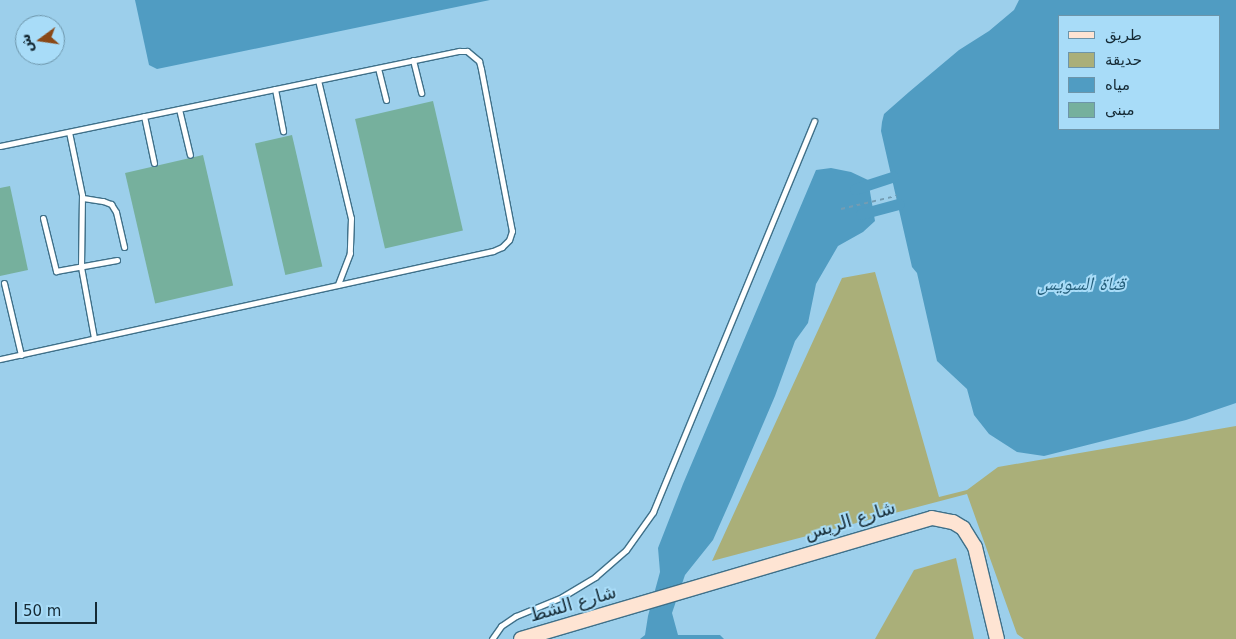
<!DOCTYPE html>
<meta charset="utf-8">
<style>
body{margin:0}
#map{position:relative;width:1236px;height:639px;overflow:hidden;background:#9ccfeb;font-family:"DejaVu Sans","Noto Naskh Arabic",sans-serif}
div>[style]{position:absolute}
[style*='--x']{left:calc(var(--x)*1px);top:calc(var(--y)*1px);width:calc(var(--w)*1px);rotate:calc(var(--a)*1deg)}
.green>*{inset:0;background:#aaaf79}
.water>*{inset:0;background:#509cc2}
.canal>*{height:11px;margin:-5.5px;padding:0 5.5px;transform-origin:5.5px;border-radius:5.5px;background:#509cc2}
.building>*{inset:0;background:#76b09d;transform-origin:0 0}
.path>*{height:2px;margin-top:-1px;transform-origin:0;background:repeating-linear-gradient(90deg,#739cb3 0 4px,transparent 0 8px)}
.roads{filter:drop-shadow(1px 0 #3f7089) drop-shadow(-1px 0 #3f7089) drop-shadow(0 1px #3f7089) drop-shadow(0 -1px #3f7089)}
.lane>*{height:5px;margin:-2.5px;padding:0 2.5px;transform-origin:2.5px;border-radius:2.5px;background:#fff}
.secondary>*{height:14px;margin:-7px;padding:0 7px;transform-origin:7px;border-radius:7px;background:#fee4d3}
span{translate:-50% -50%;white-space:nowrap;text-align:center;line-height:1.15;-webkit-text-stroke:4px #a8dcf8;paint-order:stroke}
.street-label{font-size:18px;color:#152a35}
.water-label{font-size:19px;color:#245e7a;font-style:italic}
.legend{position:absolute;left:1058px;top:15px;width:162px;height:115px;box-sizing:border-box;background:#a8dcf8;border:1px solid #6d95aa;margin:0;padding:6px 9px;list-style:none;font-size:15px;color:#152a35}
.legend li{display:flex;align-items:center;gap:10px;height:25px}
.legend b{width:25px;border:1px solid #6d95aa}
.north{position:absolute;left:15px;top:15px;width:50px;height:50px;box-sizing:border-box;background:#a8dcf8;border:1px solid #6d95aa;border-radius:50%;rotate:256deg;font-size:14px;font-weight:700;line-height:20px;text-align:center;color:#152a35}
.north::after{content:'';display:block;margin:auto;width:18px;height:22px;background:#8a4817;clip-path:polygon(50% 0,100% 100%,50% 72%,0 100%)}
.scale{position:absolute;left:15px;top:602px;width:82px;height:22px;box-sizing:border-box;border:2px solid #152a35;border-top:0;padding-left:6px;font-size:15px;line-height:18px;white-space:nowrap;color:#152a35;-webkit-text-stroke:4px #a8dcf8;paint-order:stroke}
</style>
<div id="map">
<div class="green">
<i style="clip-path:polygon(875px 272px,939px 497px,967px 490px,998px 467px,1236px 426px,1236px 639px,1024px 639px,1017px 634px,967px 494px,712px 561px,842px 278px)"></i>
<i style="clip-path:polygon(956px 558px,974px 639px,875px 639px,914px 570px)"></i>
</div>
<div class="water">
<i style="clip-path:polygon(135px 0,490px 0,157px 69px,149px 65px)"></i>
<i style="clip-path:polygon(evenodd,1019px 0,1236px 0,1236px 403px,1186px 420px,1044px 456px,1017px 452px,989px 434px,974px 415px,967px 389px,937px 361px,917px 273px,912px 267px,881px 131px,882px 122px,884px 114px,909px 92px,959px 50px,989px 31px,1014px 10px,1019px 0,1060px 16px,1220px 16px,1220px 129px,1060px 129px,1060px 16px)"></i>
<i style="clip-path:polygon(831px 168px,851px 172px,868px 180px,875px 221px,863px 232px,838px 246px,816px 284px,808px 323px,795px 341px,775px 396px,732px 497px,713px 540px,685px 575px,672px 613px,678px 635px,720px 635px,724px 639px,640px 639px,645px 635px,648px 616px,660px 572px,658px 548px,683px 484px,816px 170px)"></i>
</div>
<div class="canal">
<i style="--x:855;--y:189;--w:40;--a:-18"></i>
<i style="--x:861;--y:214;--w:39;--a:-15"></i>
</div>
<div class="building">
<i style="left:433px;top:101px;width:133px;height:80px;rotate:77deg"></i>
<i style="left:292px;top:135px;width:135px;height:38px;rotate:77deg"></i>
<i style="left:203px;top:155px;width:134px;height:80px;rotate:77deg"></i>
<i style="clip-path:polygon(10px 186px,28px 270px,0 276px,0 188px)"></i>
</div>
<div class="path">
<i style="--x:841;--y:209;--w:57;--a:-13.3"></i>
</div>
<div class="roads">
<div class="lane">
<i style="--x:413;--y:60;--w:34;--a:76"></i>
<i style="--x:378;--y:68;--w:33;--a:76"></i>
<i style="--x:318;--y:80;--w:142;--a:76.6"></i>
<i style="--x:351;--y:218;--w:35;--a:92"></i>
<i style="--x:350;--y:253;--w:34;--a:111"></i>
<i style="--x:275;--y:89;--w:43;--a:79.2"></i>
<i style="--x:179;--y:109;--w:47;--a:76.6"></i>
<i style="--x:144;--y:116;--w:48;--a:78"></i>
<i style="--x:69;--y:132;--w:64;--a:78.3"></i>
<i style="--x:82;--y:195;--w:72;--a:90.8"></i>
<i style="--x:81;--y:267;--w:72;--a:79.6"></i>
<i style="--x:0;--y:146;--w:469;--a:-11.7"></i>
<i style="--x:459;--y:51;--w:8;--a:0"></i>
<i style="--x:467;--y:51;--w:16;--a:40"></i>
<i style="--x:479;--y:61;--w:8;--a:76"></i>
<i style="--x:481;--y:69;--w:165;--a:79.2"></i>
<i style="--x:512;--y:231;--w:9;--a:108"></i>
<i style="--x:509;--y:240;--w:10;--a:135"></i>
<i style="--x:502;--y:247;--w:10;--a:156"></i>
<i style="--x:493;--y:251;--w:505;--a:167.64"></i>
<i style="--x:83;--y:198;--w:20;--a:9"></i>
<i style="--x:103;--y:201;--w:9;--a:21"></i>
<i style="--x:111;--y:204;--w:9;--a:58"></i>
<i style="--x:116;--y:212;--w:36;--a:77"></i>
<i style="--x:43;--y:218;--w:55;--a:76.2"></i>
<i style="--x:56;--y:271;--w:62;--a:-10.2"></i>
<i style="--x:4;--y:283;--w:74;--a:76.7"></i>
<i style="--x:492;--y:639;--w:16;--a:-55"></i>
<i style="--x:501;--y:626;--w:18;--a:-34"></i>
<i style="--x:516;--y:616;--w:50;--a:-22.4"></i>
<i style="--x:562;--y:597;--w:39;--a:-31"></i>
<i style="--x:595;--y:577;--w:41;--a:-41.1"></i>
<i style="--x:626;--y:550;--w:47;--a:-54.6"></i>
<i style="--x:653;--y:512;--w:423;--a:-67.6"></i>
</div>
<div class="secondary">
<i style="--x:521;--y:639;--w:428;--a:-16.4"></i>
<i style="--x:932;--y:518;--w:21;--a:11"></i>
<i style="--x:953;--y:522;--w:12;--a:31"></i>
<i style="--x:963;--y:528;--w:22;--a:58"></i>
<i style="--x:975;--y:547;--w:95;--a:76.6"></i>
</div>
</div>
<div class="street-label">
<span style="left:850px;top:521px;rotate:-17deg">شارع الريس</span>
<span style="left:573px;top:604px;rotate:-16deg">شارع الشط</span>
</div>
<div class="water-label">
<span style="left:1081px;top:284px">قناة السويس</span>
</div>
<ul class="legend">
<li><b style="height:6px;background:#fee4d3"></b>طريق</li>
<li><b style="height:14px;background:#aaaf79"></b>حديقة</li>
<li><b style="height:14px;background:#509cc2"></b>مياه</li>
<li><b style="height:14px;background:#76b09d"></b>مبنى</li>
</ul>
<div class="north">ش</div>
<div class="scale">50 m</div>
</div>
